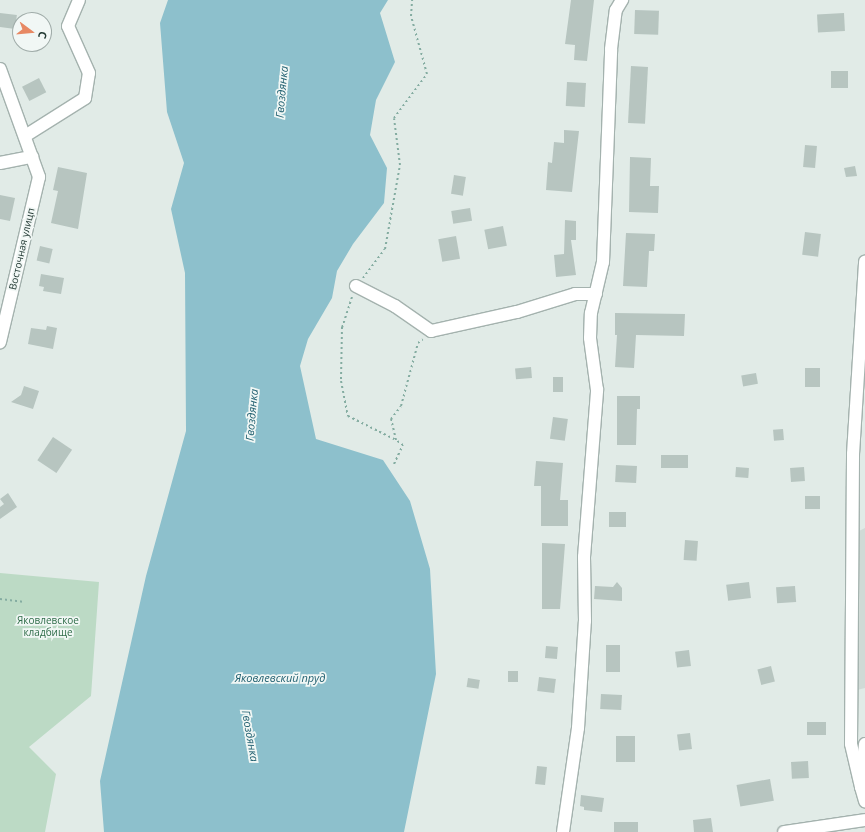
<!DOCTYPE html>
<meta charset="utf-8">
<style>
body{margin:0}
#map{position:relative;width:865px;height:832px;overflow:hidden;background:#e1ebe7;font-family:"Open Sans",sans-serif}
div>[style]{position:absolute}
[style*='--x']{left:calc(var(--x)*1px);top:calc(var(--y)*1px);width:calc(var(--w)*1px);rotate:calc(var(--a)*1deg)}
.built>*{inset:0;background:#d0dad6}
.green>*{inset:0;background:#bcdac5}
.water>*{inset:0;background:#8dc0cc}
.building>*{inset:0;background:#b7c5c0;transform-origin:0 0}
.path>*{height:2px;margin-top:-1px;transform-origin:0;background:repeating-linear-gradient(90deg,#84aca1 0 2px,transparent 0 5px)}
.roads{filter:drop-shadow(1px 0 #a4b2ae) drop-shadow(-1px 0 #a4b2ae) drop-shadow(0 1px #a4b2ae) drop-shadow(0 -1px #a4b2ae)}
.minor>*{height:12px;margin:-6px;padding:0 6px;transform-origin:6px;border-radius:6px;background:#fff}
span{translate:-50% -50%;white-space:nowrap;text-align:center;line-height:1.15;-webkit-text-stroke:3.5px #f1f7f5;paint-order:stroke}
.street-label{font-size:10px;color:#233a34}
.park-label{font-size:10px;color:#306d4a}
.water-label{font-size:11px;color:#226171;font-style:italic}
.north{position:absolute;left:12px;top:12px;width:40px;height:40px;box-sizing:border-box;background:#f1f7f5;border:1px solid #9faba8;border-radius:50%;rotate:106deg;font-size:11px;font-weight:700;line-height:16px;text-align:center;color:#233a34}
.north::after{content:'';display:block;margin:auto;width:14px;height:18px;background:#e78863;clip-path:polygon(50% 0,100% 100%,50% 72%,0 100%)}
</style>
<div id="map">
<div class="built">
<i style="clip-path:polygon(865px 528px,865px 688px,857px 690px,859px 531px)"></i>
</div>
<div class="green">
<i style="clip-path:polygon(0 573px,99px 582px,91px 696px,29px 747px,56px 774px,45px 832px,0 832px)"></i>
</div>
<div class="water">
<i style="clip-path:polygon(168px 0,388px 0,380px 13px,395px 62px,376px 100px,370px 135px,387px 168px,384px 203px,353px 244px,337px 271px,332px 298px,308px 339px,300px 366px,316px 439px,383px 460px,410px 501px,430px 569px,436px 674px,404px 832px,104px 832px,100px 781px,146px 576px,186px 431px,185px 273px,171px 209px,184px 163px,167px 112px,160px 23px)"></i>
</div>
<div class="building">
<i style="clip-path:polygon(571px 0,594px 0,587px 61px,574px 60px,575px 45px,565px 44px)"></i>
<i style="left:635px;top:10px;width:24px;height:24px;rotate:2deg"></i>
<i style="left:0;top:13px;width:17px;height:14px;rotate:7deg"></i>
<i style="left:844px;top:13px;width:18px;height:27px;rotate:87deg"></i>
<i style="left:631px;top:66px;width:17px;height:57px;rotate:3deg"></i>
<i style="left:831px;top:71px;width:17px;height:17px"></i>
<i style="left:39px;top:78px;width:16px;height:19px;rotate:63deg"></i>
<i style="left:567px;top:82px;width:19px;height:24px;rotate:3deg"></i>
<i style="clip-path:polygon(564px 130px,579px 131px,572px 192px,546px 190px,548px 162px,552px 163px,554px 142px,564px 143px)"></i>
<i style="left:805px;top:145px;width:12px;height:22px;rotate:5deg"></i>
<i style="clip-path:polygon(630px 157px,651px 158px,650px 186px,659px 186px,658px 213px,629px 212px)"></i>
<i style="clip-path:polygon(855px 166px,857px 176px,846px 177px,844px 168px)"></i>
<i style="clip-path:polygon(58px 167px,87px 173px,78px 229px,51px 223px,58px 191px,53px 190px)"></i>
<i style="left:454px;top:175px;width:12px;height:19px;rotate:9deg"></i>
<i style="clip-path:polygon(0 195px,15px 198px,10px 221px,0 219px)"></i>
<i style="left:470px;top:208px;width:13px;height:19px;rotate:81deg"></i>
<i style="clip-path:polygon(565px 220px,576px 221px,576px 240px,571px 240px,576px 275px,556px 277px,554px 255px,564px 254px)"></i>
<i style="left:503px;top:226px;width:20px;height:19px;rotate:79deg"></i>
<i style="left:805px;top:232px;width:16px;height:23px;rotate:7deg"></i>
<i style="clip-path:polygon(626px 233px,655px 234px,654px 251px,649px 251px,647px 287px,623px 286px)"></i>
<i style="left:456px;top:236px;width:23px;height:18px;rotate:80deg"></i>
<i style="left:40px;top:246px;width:13px;height:15px;rotate:13deg"></i>
<i style="clip-path:polygon(41px 274px,64px 278px,61px 294px,43px 291px,44px 287px,39px 286px)"></i>
<i style="clip-path:polygon(615px 313px,685px 314px,684px 336px,636px 335px,634px 368px,615px 367px,617px 335px,615px 335px)"></i>
<i style="clip-path:polygon(47px 326px,57px 328px,53px 349px,28px 344px,31px 328px,46px 330px)"></i>
<i style="left:531px;top:367px;width:11px;height:16px;rotate:85deg"></i>
<i style="left:805px;top:368px;width:15px;height:19px"></i>
<i style="left:756px;top:373px;width:11px;height:15px;rotate:80deg"></i>
<i style="left:553px;top:377px;width:10px;height:15px"></i>
<i style="clip-path:polygon(24px 386px,39px 391px,33px 409px,11px 402px,21px 395px)"></i>
<i style="clip-path:polygon(617px 396px,640px 396px,640px 409px,637px 409px,636px 445px,617px 445px)"></i>
<i style="left:553px;top:417px;width:15px;height:22px;rotate:8deg"></i>
<i style="left:783px;top:429px;width:11px;height:10px;rotate:85deg"></i>
<i style="left:53px;top:437px;width:23px;height:28px;rotate:34deg"></i>
<i style="left:661px;top:455px;width:27px;height:13px"></i>
<i style="clip-path:polygon(536px 461px,563px 463px,560px 500px,568px 500px,568px 526px,541px 526px,541px 486px,534px 486px)"></i>
<i style="left:616px;top:465px;width:21px;height:17px;rotate:3deg"></i>
<i style="left:736px;top:467px;width:13px;height:10px;rotate:4deg"></i>
<i style="left:804px;top:467px;width:14px;height:14px;rotate:86deg"></i>
<i style="clip-path:polygon(8px 493px,17px 507px,0 519px,0 507px,4px 504px,0 499px)"></i>
<i style="left:805px;top:496px;width:15px;height:13px"></i>
<i style="left:609px;top:512px;width:17px;height:15px"></i>
<i style="left:685px;top:540px;width:13px;height:20px;rotate:4deg"></i>
<i style="clip-path:polygon(542px 543px,565px 544px,560px 609px,542px 609px)"></i>
<i style="clip-path:polygon(617px 582px,622px 588px,622px 601px,594px 599px,595px 586px,613px 587px)"></i>
<i style="left:749px;top:582px;width:16px;height:23px;rotate:83deg"></i>
<i style="left:795px;top:586px;width:16px;height:19px;rotate:86deg"></i>
<i style="left:606px;top:645px;width:14px;height:27px"></i>
<i style="left:546px;top:646px;width:12px;height:12px;rotate:5deg"></i>
<i style="left:689px;top:650px;width:16px;height:14px;rotate:83deg"></i>
<i style="left:771px;top:666px;width:16px;height:14px;rotate:76deg"></i>
<i style="left:508px;top:671px;width:10px;height:11px"></i>
<i style="left:539px;top:677px;width:17px;height:14px;rotate:7deg"></i>
<i style="left:468px;top:678px;width:12px;height:9px;rotate:9deg"></i>
<i style="left:601px;top:694px;width:21px;height:15px;rotate:3deg"></i>
<i style="left:826px;top:722px;width:13px;height:19px;rotate:90deg"></i>
<i style="left:690px;top:733px;width:16px;height:13px;rotate:83deg"></i>
<i style="left:616px;top:736px;width:19px;height:26px"></i>
<i style="left:808px;top:761px;width:17px;height:17px;rotate:87deg"></i>
<i style="left:537px;top:766px;width:10px;height:18px;rotate:6deg"></i>
<i style="left:770px;top:779px;width:22px;height:34px;rotate:80deg"></i>
<i style="clip-path:polygon(581px 795px,604px 798px,602px 812px,584px 810px,584px 807px,580px 806px)"></i>
<i style="clip-path:polygon(711px 818px,713px 832px,694px 832px,693px 820px)"></i>
<i style="left:614px;top:822px;width:24px;height:10px"></i>
</div>
<div class="path">
<i style="--x:363;--y:278;--w:36;--a:-53"></i>
<i style="--x:385;--y:249;--w:85;--a:-79.9"></i>
<i style="--x:400;--y:165;--w:47;--a:-97.3"></i>
<i style="--x:394;--y:118;--w:55;--a:-53.1"></i>
<i style="--x:427;--y:74;--w:60;--a:-105.4"></i>
<i style="--x:411;--y:16;--w:16;--a:-86"></i>
<i style="--x:352;--y:297;--w:32;--a:108"></i>
<i style="--x:342;--y:327;--w:54;--a:91.1"></i>
<i style="--x:341;--y:381;--w:36;--a:79"></i>
<i style="--x:348;--y:416;--w:54;--a:26.6"></i>
<i style="--x:394;--y:464;--w:21;--a:-65"></i>
<i style="--x:403;--y:445;--w:9;--a:-144"></i>
<i style="--x:396;--y:440;--w:22;--a:-103"></i>
<i style="--x:391;--y:419;--w:16;--a:-52"></i>
<i style="--x:401;--y:406;--w:65;--a:-74.9"></i>
<i style="--x:418;--y:343;--w:6;--a:-39"></i>
<i style="--x:0;--y:599;--w:25;--a:7"></i>
</div>
<div class="roads">
<div class="minor">
<i style="--x:0;--y:69;--w:115;--a:70.1"></i>
<i style="--x:39;--y:177;--w:170;--a:103.3"></i>
<i style="--x:25;--y:136;--w:71;--a:-32.3"></i>
<i style="--x:85;--y:98;--w:25;--a:-81"></i>
<i style="--x:89;--y:73;--w:51;--a:-114.1"></i>
<i style="--x:68;--y:26;--w:28;--a:-67"></i>
<i style="--x:0;--y:163;--w:33;--a:-11"></i>
<i style="--x:356;--y:286;--w:44;--a:27.1"></i>
<i style="--x:395;--y:306;--w:44;--a:34.8"></i>
<i style="--x:431;--y:331;--w:88;--a:-12.5"></i>
<i style="--x:517;--y:312;--w:61;--a:-17.2"></i>
<i style="--x:575;--y:294;--w:21;--a:0"></i>
<i style="--x:865;--y:744;--w:43;--a:95.3"></i>
<i style="--x:861;--y:787;--w:15;--a:74"></i>
<i style="--x:861;--y:787;--w:44;--a:-103.1"></i>
<i style="--x:851;--y:744;--w:290;--a:-89.6"></i>
<i style="--x:853;--y:454;--w:193;--a:-86.4"></i>
<i style="--x:563;--y:832;--w:105;--a:-81.8"></i>
<i style="--x:578;--y:728;--w:107;--a:-86.3"></i>
<i style="--x:585;--y:621;--w:64;--a:-90.9"></i>
<i style="--x:584;--y:557;--w:168;--a:-85.5"></i>
<i style="--x:597;--y:390;--w:52;--a:-97.7"></i>
<i style="--x:590;--y:338;--w:25;--a:-88"></i>
<i style="--x:591;--y:313;--w:52;--a:-76.8"></i>
<i style="--x:603;--y:262;--w:213;--a:-87.8"></i>
<i style="--x:611;--y:49;--w:39;--a:-83"></i>
<i style="--x:616;--y:10;--w:12;--a:-59"></i>
<i style="--x:784;--y:832;--w:82;--a:-8.4"></i>
</div>
</div>
<div class="street-label">
<span style="left:22px;top:249px;rotate:-77deg">Восточная улицп</span>
</div>
<div class="park-label">
<span style="left:48px;top:626px">Яковлевское<br>кладбище</span>
</div>
<div class="water-label">
<span style="left:282px;top:92px;rotate:-85deg">Гвоздянка</span>
<span style="left:252px;top:415px;rotate:-85deg">Гвоздянка</span>
<span style="left:280px;top:678px">Яковлевский пруд</span>
<span style="left:250px;top:736px;rotate:80deg">Гвоздянка</span>
</div>
<div class="north">С</div>
</div>
